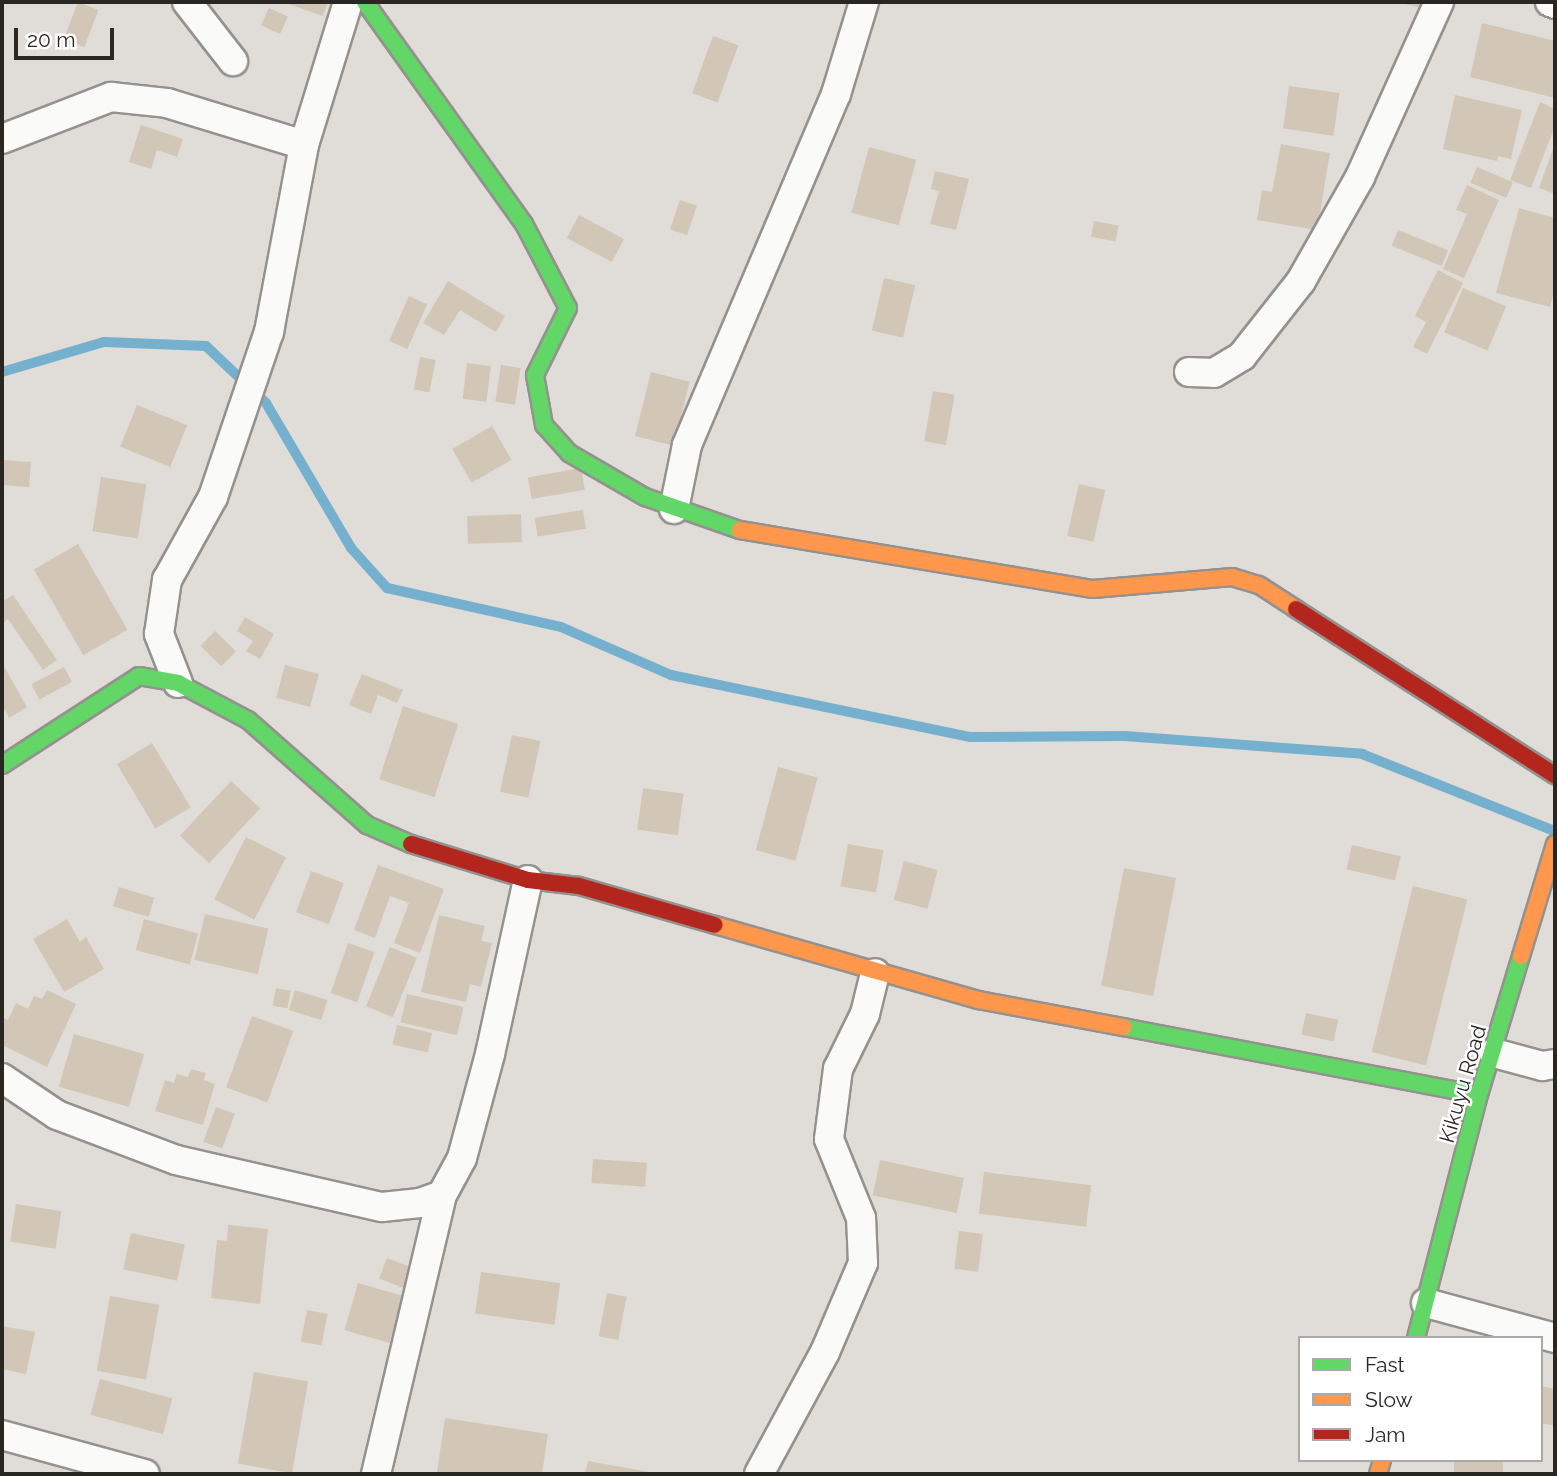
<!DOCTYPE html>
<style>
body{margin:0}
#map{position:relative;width:1557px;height:1476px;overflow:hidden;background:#e0dcd7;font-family:Raleway,sans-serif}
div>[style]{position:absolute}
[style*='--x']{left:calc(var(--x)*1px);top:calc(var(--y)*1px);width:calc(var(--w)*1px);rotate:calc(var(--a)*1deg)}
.stream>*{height:10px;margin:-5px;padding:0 5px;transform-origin:5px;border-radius:5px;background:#76b0cf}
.building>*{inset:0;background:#d2c7b7;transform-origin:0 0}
.roads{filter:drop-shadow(2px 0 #94918e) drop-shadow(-2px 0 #94918e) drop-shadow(0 2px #94918e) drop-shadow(0 -2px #94918e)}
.street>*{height:28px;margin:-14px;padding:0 14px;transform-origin:14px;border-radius:14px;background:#fafaf9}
.fast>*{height:16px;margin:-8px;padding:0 8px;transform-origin:8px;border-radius:8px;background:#63d668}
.slow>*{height:16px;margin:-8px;padding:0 8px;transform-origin:8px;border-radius:8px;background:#ff974d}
.jam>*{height:16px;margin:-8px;padding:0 8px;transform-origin:8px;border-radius:8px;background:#b3261e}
span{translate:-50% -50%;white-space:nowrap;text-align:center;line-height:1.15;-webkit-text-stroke:5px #fff;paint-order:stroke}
.street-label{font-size:21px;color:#2a2723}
.frame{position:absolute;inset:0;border:4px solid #2a2723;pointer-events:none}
.legend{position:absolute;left:1298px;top:1336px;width:245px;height:126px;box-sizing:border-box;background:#fff;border:2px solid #aaa9a7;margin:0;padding:9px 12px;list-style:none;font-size:21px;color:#2a2723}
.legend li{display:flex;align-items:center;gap:14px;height:35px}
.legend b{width:35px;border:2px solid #aaa9a7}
.scale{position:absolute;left:14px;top:28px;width:100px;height:32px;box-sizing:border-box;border:4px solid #2a2723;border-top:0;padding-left:9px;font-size:21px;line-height:24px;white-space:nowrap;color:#2a2723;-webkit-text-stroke:5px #fff;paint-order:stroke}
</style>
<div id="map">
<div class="stream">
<i style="--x:2;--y:372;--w:106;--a:-16.4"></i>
<i style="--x:104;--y:342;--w:102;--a:2.2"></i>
<i style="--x:206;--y:346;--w:83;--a:43.5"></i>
<i style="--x:266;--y:403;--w:168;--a:59.6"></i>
<i style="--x:351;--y:548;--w:54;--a:48"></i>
<i style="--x:387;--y:588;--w:178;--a:12.6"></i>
<i style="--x:561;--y:627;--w:120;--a:23.6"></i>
<i style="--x:671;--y:675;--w:306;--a:11.7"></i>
<i style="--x:971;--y:737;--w:154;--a:-0.4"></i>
<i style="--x:1125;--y:736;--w:238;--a:4.3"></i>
<i style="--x:1362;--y:754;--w:208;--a:21.8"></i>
</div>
<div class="building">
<i style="left:78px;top:2px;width:22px;height:40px;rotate:21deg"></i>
<i style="clip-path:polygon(283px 2px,328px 2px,323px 16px)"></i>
<i style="clip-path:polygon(1397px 2px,1426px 2px,1425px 9px)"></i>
<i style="left:269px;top:8px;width:21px;height:19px;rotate:25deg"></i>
<i style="clip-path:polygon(1482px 23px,1555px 41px,1555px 98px,1470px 77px)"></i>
<i style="left:713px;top:36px;width:27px;height:61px;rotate:20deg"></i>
<i style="left:1289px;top:86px;width:51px;height:43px;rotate:8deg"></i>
<i style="clip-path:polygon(1455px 95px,1522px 110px,1511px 159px,1498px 156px,1497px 161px,1443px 149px)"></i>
<i style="clip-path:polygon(1540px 102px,1555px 109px,1555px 126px,1531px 188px,1510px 180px)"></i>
<i style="clip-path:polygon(141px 125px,183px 139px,177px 157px,157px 150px,151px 169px,129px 162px)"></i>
<i style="clip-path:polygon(1555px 143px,1555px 194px,1539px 188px)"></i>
<i style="clip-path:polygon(1281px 144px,1330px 153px,1317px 230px,1257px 220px,1262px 190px,1272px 192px)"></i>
<i style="left:869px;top:147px;width:49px;height:68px;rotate:15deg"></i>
<i style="left:1477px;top:167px;width:39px;height:17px;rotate:23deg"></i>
<i style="clip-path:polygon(935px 171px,969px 179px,956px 230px,930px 224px,939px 191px,931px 189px)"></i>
<i style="clip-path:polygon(1467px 185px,1499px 200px,1464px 278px,1443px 269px,1467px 214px,1456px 210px)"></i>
<i style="left:680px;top:200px;width:18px;height:31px;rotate:19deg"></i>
<i style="clip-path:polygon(1519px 208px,1555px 218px,1555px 289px,1550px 307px,1496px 293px)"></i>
<i style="left:579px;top:215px;width:51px;height:26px;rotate:28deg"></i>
<i style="left:1094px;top:221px;width:25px;height:16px;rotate:11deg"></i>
<i style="left:1398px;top:230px;width:54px;height:17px;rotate:22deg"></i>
<i style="clip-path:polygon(1438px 270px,1463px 283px,1427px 354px,1413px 347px,1426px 322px,1415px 316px)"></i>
<i style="left:884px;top:278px;width:32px;height:54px;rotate:13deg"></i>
<i style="clip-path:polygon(448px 281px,505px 316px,496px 332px,460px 310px,444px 335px,423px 323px)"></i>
<i style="left:1463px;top:288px;width:47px;height:48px;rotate:23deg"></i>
<i style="left:409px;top:296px;width:20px;height:49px;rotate:24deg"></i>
<i style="left:420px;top:357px;width:16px;height:33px;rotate:11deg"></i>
<i style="left:467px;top:363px;width:24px;height:36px;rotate:7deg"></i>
<i style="left:501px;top:365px;width:20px;height:37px;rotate:9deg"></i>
<i style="left:651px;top:372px;width:40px;height:66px;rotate:14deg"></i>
<i style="left:933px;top:391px;width:22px;height:51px;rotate:10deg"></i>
<i style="left:137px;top:405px;width:54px;height:45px;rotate:22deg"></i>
<i style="left:492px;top:426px;width:39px;height:46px;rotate:60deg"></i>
<i style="left:2px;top:460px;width:29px;height:25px;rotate:4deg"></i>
<i style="left:581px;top:468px;width:22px;height:54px;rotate:80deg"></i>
<i style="left:101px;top:477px;width:46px;height:55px;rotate:9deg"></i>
<i style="left:1079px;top:484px;width:27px;height:53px;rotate:13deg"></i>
<i style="left:583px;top:510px;width:19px;height:49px;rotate:81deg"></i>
<i style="left:521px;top:514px;width:28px;height:54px;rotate:88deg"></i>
<i style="left:78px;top:544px;width:99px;height:51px;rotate:60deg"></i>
<i style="clip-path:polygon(13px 595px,57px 660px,43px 670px,8px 619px,2px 624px,2px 602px)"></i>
<i style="clip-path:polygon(245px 617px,274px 634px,260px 659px,246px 651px,253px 641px,237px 631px)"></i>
<i style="left:215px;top:631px;width:29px;height:21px;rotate:44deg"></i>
<i style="clip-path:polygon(2px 663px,27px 707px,9px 718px,2px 705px)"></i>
<i style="left:285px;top:665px;width:35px;height:34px;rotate:15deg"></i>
<i style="left:64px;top:667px;width:17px;height:37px;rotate:62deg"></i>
<i style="clip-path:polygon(362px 674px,403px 690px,397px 703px,378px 695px,371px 714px,349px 705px)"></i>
<i style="left:403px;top:706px;width:58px;height:77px;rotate:18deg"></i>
<i style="left:512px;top:735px;width:29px;height:58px;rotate:12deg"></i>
<i style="left:152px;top:743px;width:75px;height:41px;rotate:59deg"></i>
<i style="left:778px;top:767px;width:41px;height:86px;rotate:15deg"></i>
<i style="left:231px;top:781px;width:40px;height:75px;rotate:43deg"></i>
<i style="left:643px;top:788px;width:41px;height:42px;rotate:8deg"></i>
<i style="left:246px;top:837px;width:45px;height:70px;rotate:27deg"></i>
<i style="left:848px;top:844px;width:36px;height:43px;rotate:10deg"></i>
<i style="left:1352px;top:845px;width:50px;height:25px;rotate:13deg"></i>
<i style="left:904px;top:861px;width:35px;height:40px;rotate:15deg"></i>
<i style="clip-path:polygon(378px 865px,444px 889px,420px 953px,394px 943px,409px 903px,390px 896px,375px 938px,354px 930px)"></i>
<i style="left:1124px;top:868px;width:53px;height:120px;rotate:11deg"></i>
<i style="left:311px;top:871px;width:35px;height:44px;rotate:20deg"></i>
<i style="left:1413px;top:886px;width:56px;height:171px;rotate:14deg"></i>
<i style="left:119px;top:887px;width:37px;height:20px;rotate:17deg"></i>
<i style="left:205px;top:914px;width:65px;height:47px;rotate:13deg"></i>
<i style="clip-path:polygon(439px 915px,485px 926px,481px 941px,492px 943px,481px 987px,470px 984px,466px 1002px,421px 992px)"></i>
<i style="clip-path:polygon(67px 919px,80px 942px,86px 937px,104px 969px,64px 992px,33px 939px)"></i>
<i style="left:144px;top:919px;width:56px;height:32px;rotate:15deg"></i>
<i style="left:348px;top:943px;width:28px;height:53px;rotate:19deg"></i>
<i style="left:390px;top:947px;width:29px;height:64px;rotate:22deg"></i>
<i style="left:276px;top:988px;width:15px;height:18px;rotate:11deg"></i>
<i style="clip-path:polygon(47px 990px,76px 1004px,47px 1067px,2px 1045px,2px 1017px,8px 1020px,16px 1003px,28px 1009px,34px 996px,42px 999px)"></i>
<i style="left:295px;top:990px;width:34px;height:21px;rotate:17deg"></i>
<i style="left:407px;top:994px;width:58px;height:29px;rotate:13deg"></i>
<i style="left:1306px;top:1013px;width:33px;height:22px;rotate:12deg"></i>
<i style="left:252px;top:1016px;width:44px;height:76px;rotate:20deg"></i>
<i style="left:397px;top:1025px;width:36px;height:20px;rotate:13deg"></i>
<i style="left:74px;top:1034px;width:73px;height:55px;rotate:16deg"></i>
<i style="clip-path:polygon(191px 1069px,206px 1073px,204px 1080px,215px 1084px,203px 1125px,155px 1111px,165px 1080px,174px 1083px,177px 1074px,188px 1077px)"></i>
<i style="left:216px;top:1107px;width:20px;height:37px;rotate:20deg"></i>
<i style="left:593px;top:1159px;width:54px;height:24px;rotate:4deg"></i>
<i style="left:880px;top:1160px;width:86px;height:36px;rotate:12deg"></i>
<i style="left:984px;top:1172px;width:108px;height:42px;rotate:7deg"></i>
<i style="left:16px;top:1204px;width:46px;height:38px;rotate:9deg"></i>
<i style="clip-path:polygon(228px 1225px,268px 1229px,260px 1304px,211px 1298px,217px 1240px,227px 1241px)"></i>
<i style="left:959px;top:1231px;width:24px;height:38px;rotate:7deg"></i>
<i style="left:131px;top:1233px;width:55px;height:37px;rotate:12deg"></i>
<i style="left:387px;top:1258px;width:31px;height:22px;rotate:21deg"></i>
<i style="left:481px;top:1272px;width:80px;height:42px;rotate:8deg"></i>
<i style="left:358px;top:1283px;width:47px;height:49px;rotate:16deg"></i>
<i style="left:607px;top:1293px;width:20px;height:44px;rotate:11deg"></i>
<i style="left:110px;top:1296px;width:50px;height:76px;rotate:10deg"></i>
<i style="left:307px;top:1310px;width:21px;height:32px;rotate:11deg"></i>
<i style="clip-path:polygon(2px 1326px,35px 1332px,26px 1374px,2px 1369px)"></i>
<i style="left:254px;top:1372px;width:55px;height:93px;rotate:10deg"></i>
<i style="left:100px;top:1379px;width:75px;height:37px;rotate:15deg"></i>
<i style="clip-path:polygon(1541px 1386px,1555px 1389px,1555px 1426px,1541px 1423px)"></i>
<i style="clip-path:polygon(445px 1418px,548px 1434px,542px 1474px,437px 1472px)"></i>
<i style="left:1454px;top:1460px;width:49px;height:14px"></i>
<i style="clip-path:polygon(588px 1461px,655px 1473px,654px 1474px,585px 1474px)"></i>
</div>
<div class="roads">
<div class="street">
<i style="--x:187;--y:2;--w:75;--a:52.1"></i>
<i style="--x:1550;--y:2;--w:5;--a:22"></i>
<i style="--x:2;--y:139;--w:117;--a:-21.1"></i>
<i style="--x:111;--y:97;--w:56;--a:6.1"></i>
<i style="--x:167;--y:103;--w:143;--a:17"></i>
<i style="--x:1189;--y:372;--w:25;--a:2"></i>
<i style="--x:1214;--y:373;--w:33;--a:-31"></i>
<i style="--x:1242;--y:356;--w:95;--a:-51.8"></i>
<i style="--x:1301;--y:281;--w:120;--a:-60.4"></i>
<i style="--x:1360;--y:177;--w:192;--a:-65.7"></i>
<i style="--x:674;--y:509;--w:65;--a:-78.5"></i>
<i style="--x:687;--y:445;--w:381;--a:-67"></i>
<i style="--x:836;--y:94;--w:96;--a:-73.1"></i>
<i style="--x:178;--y:683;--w:53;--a:-111.2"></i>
<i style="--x:159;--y:634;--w:55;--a:-81.6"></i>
<i style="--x:167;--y:580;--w:95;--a:-61"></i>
<i style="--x:213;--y:497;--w:174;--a:-71.3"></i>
<i style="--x:269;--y:332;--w:190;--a:-79.4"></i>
<i style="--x:304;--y:145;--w:150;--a:-72.9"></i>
<i style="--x:1494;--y:1053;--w:50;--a:15.2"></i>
<i style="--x:1542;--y:1066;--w:13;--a:-9"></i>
<i style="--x:2;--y:1078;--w:66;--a:33.9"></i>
<i style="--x:57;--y:1115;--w:127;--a:20.7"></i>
<i style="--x:176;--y:1160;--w:211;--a:12.9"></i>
<i style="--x:382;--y:1207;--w:38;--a:-6"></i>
<i style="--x:420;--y:1203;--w:23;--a:-20"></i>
<i style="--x:442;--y:1195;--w:42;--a:-61.6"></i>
<i style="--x:462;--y:1158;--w:108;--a:-74.9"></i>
<i style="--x:490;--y:1054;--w:178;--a:-77.7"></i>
<i style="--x:1426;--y:1303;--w:134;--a:15.2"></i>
<i style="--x:2;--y:1435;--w:148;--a:15.3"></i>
<i style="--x:376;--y:1474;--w:287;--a:-76.7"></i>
<i style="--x:759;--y:1474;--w:139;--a:-61.6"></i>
<i style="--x:825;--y:1352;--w:97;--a:-66.9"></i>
<i style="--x:863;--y:1263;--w:45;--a:-92.5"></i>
<i style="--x:861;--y:1218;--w:85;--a:-112.1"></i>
<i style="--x:829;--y:1139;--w:71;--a:-82.7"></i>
<i style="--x:838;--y:1069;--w:61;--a:-63.9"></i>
<i style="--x:865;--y:1014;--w:42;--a:-76.3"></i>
</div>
<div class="fast">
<i style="--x:365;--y:2;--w:273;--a:54.4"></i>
<i style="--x:524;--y:224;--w:95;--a:62.4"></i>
<i style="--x:568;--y:308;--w:75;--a:116.2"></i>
<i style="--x:535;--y:375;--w:51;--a:79.8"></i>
<i style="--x:544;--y:425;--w:38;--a:48"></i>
<i style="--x:569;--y:453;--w:88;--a:30.1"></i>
<i style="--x:645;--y:497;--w:101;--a:19.2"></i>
<i style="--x:2;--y:765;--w:163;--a:-33"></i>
<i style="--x:139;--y:676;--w:40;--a:10"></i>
<i style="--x:178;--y:683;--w:79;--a:27.9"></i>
<i style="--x:248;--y:720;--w:159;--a:41.4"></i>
<i style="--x:367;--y:825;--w:48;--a:23.4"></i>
<i style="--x:1123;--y:1027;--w:362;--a:10.8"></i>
<i style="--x:1416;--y:1338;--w:251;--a:-75.5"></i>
<i style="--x:1479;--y:1095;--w:145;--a:-73.2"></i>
</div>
<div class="slow">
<i style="--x:740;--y:530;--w:358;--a:9.5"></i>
<i style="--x:1093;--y:589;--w:140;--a:-4.9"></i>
<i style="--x:1232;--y:577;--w:28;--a:17"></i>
<i style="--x:1259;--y:585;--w:44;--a:33"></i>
<i style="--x:715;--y:925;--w:274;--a:15.9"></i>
<i style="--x:979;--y:1000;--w:147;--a:10.6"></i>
<i style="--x:1521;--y:956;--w:117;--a:-73.1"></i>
<i style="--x:1378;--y:1474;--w:15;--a:-74"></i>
</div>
<div class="jam">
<i style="--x:1296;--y:609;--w:308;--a:32.7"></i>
<i style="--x:411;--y:844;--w:122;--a:17.1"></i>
<i style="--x:528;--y:880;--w:51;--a:6.7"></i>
<i style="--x:579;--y:886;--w:141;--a:16"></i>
</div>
</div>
<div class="street-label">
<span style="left:1463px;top:1084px;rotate:-74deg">Kikuyu Road</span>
</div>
<div class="frame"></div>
<ul class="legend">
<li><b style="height:9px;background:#63d668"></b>Fast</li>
<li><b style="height:9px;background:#ff974d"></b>Slow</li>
<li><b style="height:9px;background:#b3261e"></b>Jam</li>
</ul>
<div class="scale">20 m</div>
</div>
